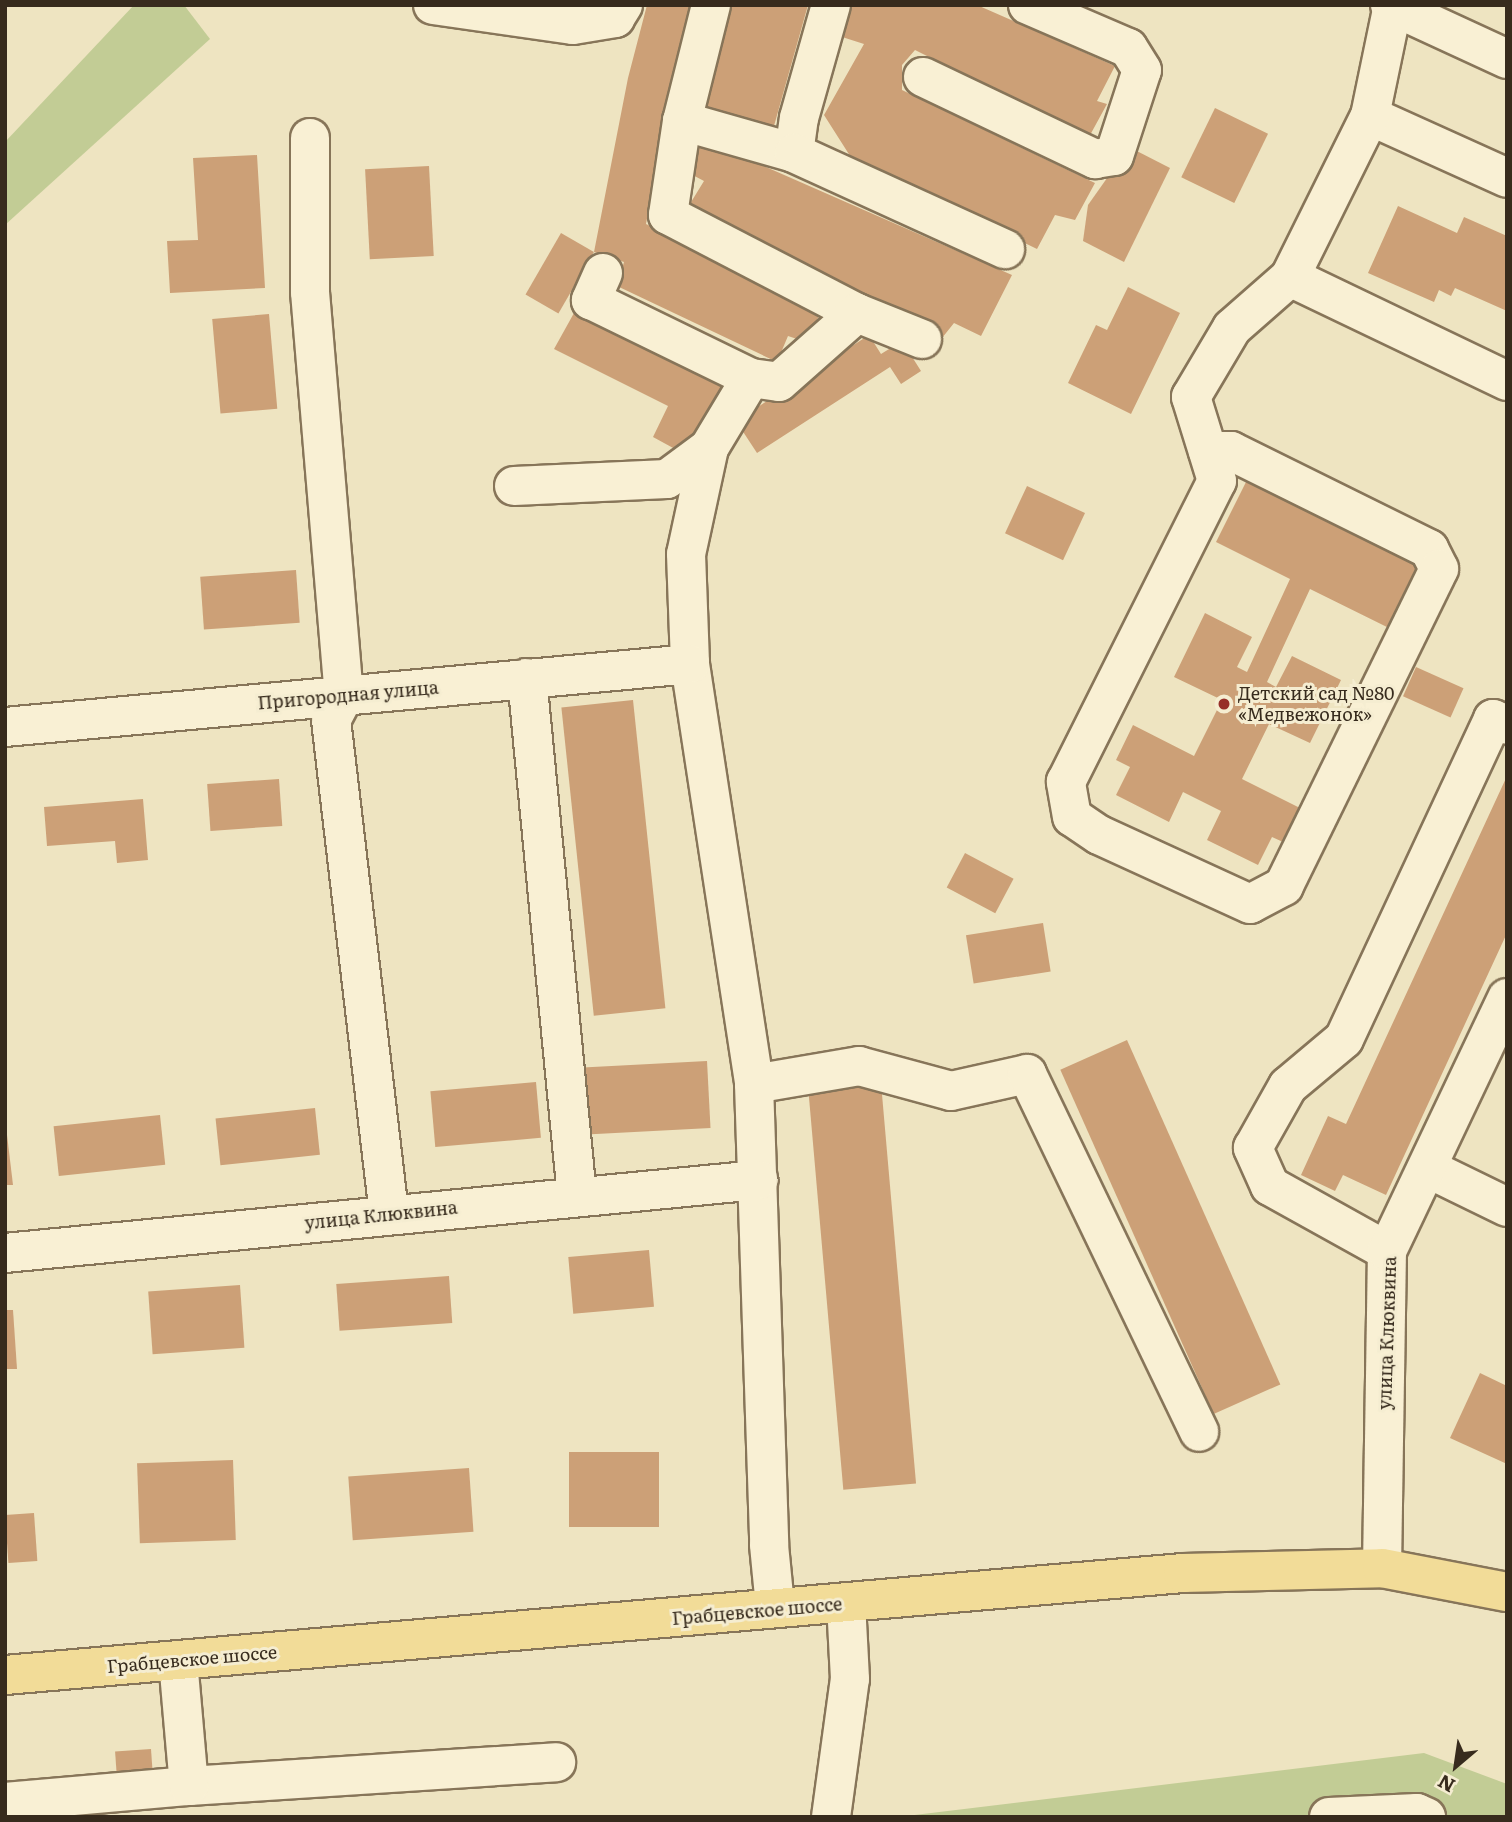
<!DOCTYPE html>
<meta charset="utf-8">
<style>
body{margin:0}
#map{position:relative;width:1512px;height:1822px;overflow:hidden;background:#eee4c1;font-family:Literata,serif}
div>[style]{position:absolute}
[style*='--x']{left:calc(var(--x)*1px);top:calc(var(--y)*1px);width:calc(var(--w)*1px);rotate:calc(var(--a)*1deg)}
.green>*{inset:0;background:#c2cc95}
.building>*{inset:0;background:#cca077;transform-origin:0 0}
.roads{filter:drop-shadow(2px 0 #877559) drop-shadow(-2px 0 #877559) drop-shadow(0 2px #877559) drop-shadow(0 -2px #877559)}
.minor>*{height:38px;margin:-19px;padding:0 19px;transform-origin:19px;border-radius:19px;background:#f9f0d4}
.major>*{height:38px;margin:-19px;padding:0 19px;transform-origin:19px;border-radius:19px;background:#f2dc98}
.dots>*{width:19px;height:19px;translate:-50% -50%;box-sizing:border-box;border:4px solid #f5edd1;border-radius:50%}
span{translate:-50% -50%;white-space:nowrap;text-align:center;line-height:1.15;-webkit-text-stroke:6px #f5edd1;paint-order:stroke}
.poi-label{font-size:18px;color:#372b1d}
.left{translate:0 -50%;text-align:left}
.street-label{font-size:18px;color:#372b1d}
.frame{position:absolute;inset:0;border:7px solid #372b1d;pointer-events:none}
.north{position:absolute;left:1421px;top:1731px;width:70px;height:70px;-webkit-text-stroke:5px #f5edd1;paint-order:stroke;rotate:209deg;font-size:19px;font-weight:700;line-height:28px;text-align:center;color:#372b1d}
.north::after{content:'';display:block;margin:auto;width:24px;height:32px;background:#372b1d;clip-path:polygon(50% 0,100% 100%,50% 72%,0 100%)}
</style>
<div id="map">
<div class="green">
<i style="clip-path:polygon(134px 5px,184px 5px,210px 39px,5px 225px,5px 142px)"></i>
<i style="clip-path:polygon(1424px 1753px,1507px 1784px,1507px 1817px,898px 1817px)"></i>
</div>
<div class="building">
<i style="clip-path:polygon(647px 5px,695px 5px,670px 88px,646px 224px,823px 308px,806px 342px,788px 336px,777px 362px,617px 286px,624px 262px,594px 252px,628px 78px)"></i>
<i style="clip-path:polygon(728px 5px,808px 5px,772px 133px,698px 110px)"></i>
<i style="clip-path:polygon(850px 5px,977px 5px,1115px 66px,1097px 101px,1107px 104px,1089px 137px,915px 50px,902px 65px,902px 90px,1095px 183px,1075px 220px,1055px 215px,1037px 249px,852px 159px,824px 115px,864px 44px,839px 36px)"></i>
<i style="left:1215px;top:108px;width:59px;height:77px;rotate:26deg"></i>
<i style="clip-path:polygon(700px 138px,1012px 275px,981px 336px,954px 323px,942px 338px,688px 207px,704px 181px,685px 171px)"></i>
<i style="clip-path:polygon(1129px 147px,1170px 168px,1124px 262px,1083px 241px,1088px 205px)"></i>
<i style="clip-path:polygon(257px 155px,265px 288px,170px 293px,167px 241px,198px 240px,193px 158px)"></i>
<i style="left:429px;top:166px;width:90px;height:64px;rotate:87deg"></i>
<i style="clip-path:polygon(1398px 206px,1457px 233px,1464px 217px,1507px 236px,1507px 311px,1455px 288px,1451px 296px,1439px 290px,1434px 302px,1368px 273px)"></i>
<i style="left:561px;top:233px;width:38px;height:71px;rotate:30deg"></i>
<i style="clip-path:polygon(1128px 287px,1180px 313px,1131px 414px,1068px 383px,1096px 325px,1107px 330px)"></i>
<i style="clip-path:polygon(574px 313px,723px 386px,686px 455px,653px 437px,668px 406px,554px 349px)"></i>
<i style="left:269px;top:314px;width:95px;height:57px;rotate:85deg"></i>
<i style="clip-path:polygon(869px 335px,881px 354px,902px 341px,921px 371px,901px 384px,890px 367px,757px 453px,736px 421px)"></i>
<i style="clip-path:polygon(1249px 476px,1425px 563px,1393px 630px,1310px 589px,1267px 682px,1276px 687px,1292px 656px,1341px 680px,1310px 743px,1269px 724px,1242px 779px,1300px 808px,1283px 842px,1272px 837px,1258px 865px,1207px 840px,1221px 811px,1183px 792px,1169px 822px,1116px 795px,1130px 767px,1116px 760px,1133px 725px,1194px 756px,1222px 700px,1174px 677px,1205px 613px,1252px 637px,1237px 667px,1247px 672px,1290px 579px,1216px 542px)"></i>
<i style="left:1027px;top:486px;width:64px;height:52px;rotate:25deg"></i>
<i style="left:296px;top:570px;width:53px;height:96px;rotate:86deg"></i>
<i style="left:1416px;top:667px;width:52px;height:32px;rotate:24deg"></i>
<i style="left:633px;top:700px;width:310px;height:72px;rotate:84deg"></i>
<i style="clip-path:polygon(1507px 776px,1507px 933px,1386px 1195px,1343px 1175px,1335px 1191px,1301px 1175px,1328px 1116px,1346px 1124px)"></i>
<i style="left:279px;top:779px;width:47px;height:72px;rotate:86deg"></i>
<i style="clip-path:polygon(143px 799px,148px 860px,117px 863px,115px 841px,47px 846px,44px 807px)"></i>
<i style="left:965px;top:853px;width:55px;height:39px;rotate:28deg"></i>
<i style="left:1043px;top:923px;width:49px;height:78px;rotate:81deg"></i>
<i style="left:1127px;top:1040px;width:377px;height:73px;rotate:66deg"></i>
<i style="left:707px;top:1061px;width:67px;height:129px;rotate:87deg"></i>
<i style="left:536px;top:1082px;width:56px;height:106px;rotate:85deg"></i>
<i style="left:881px;top:1083px;width:402px;height:73px;rotate:85deg"></i>
<i style="left:315px;top:1108px;width:47px;height:100px;rotate:84deg"></i>
<i style="left:160px;top:1115px;width:50px;height:107px;rotate:84deg"></i>
<i style="clip-path:polygon(5px 1118px,13px 1185px,5px 1185px)"></i>
<i style="left:649px;top:1250px;width:57px;height:81px;rotate:85deg"></i>
<i style="left:449px;top:1276px;width:47px;height:113px;rotate:86deg"></i>
<i style="left:240px;top:1285px;width:63px;height:92px;rotate:86deg"></i>
<i style="clip-path:polygon(5px 1310px,13px 1310px,17px 1369px,5px 1369px)"></i>
<i style="clip-path:polygon(1480px 1373px,1507px 1386px,1507px 1464px,1450px 1438px)"></i>
<i style="left:659px;top:1452px;width:75px;height:90px;rotate:90deg"></i>
<i style="left:233px;top:1460px;width:80px;height:96px;rotate:88deg"></i>
<i style="left:469px;top:1468px;width:64px;height:121px;rotate:86deg"></i>
<i style="left:34px;top:1513px;width:48px;height:29px;rotate:86deg"></i>
<i style="left:151px;top:1749px;width:26px;height:36px;rotate:86deg"></i>
</div>
<div class="roads">
<div class="minor">
<i style="--x:433;--y:5;--w:141;--a:8.1"></i>
<i style="--x:573;--y:25;--w:43;--a:-9.5"></i>
<i style="--x:615;--y:18;--w:15;--a:-58"></i>
<i style="--x:711;--y:5;--w:120;--a:104"></i>
<i style="--x:682;--y:121;--w:116;--a:15.9"></i>
<i style="--x:794;--y:153;--w:35;--a:-82"></i>
<i style="--x:799;--y:118;--w:117;--a:-74.2"></i>
<i style="--x:1390;--y:5;--w:129;--a:24.8"></i>
<i style="--x:923;--y:77;--w:191;--a:25.5"></i>
<i style="--x:1095;--y:159;--w:19;--a:-9"></i>
<i style="--x:1114;--y:156;--w:90;--a:-72"></i>
<i style="--x:1142;--y:70;--w:26;--a:-122"></i>
<i style="--x:1128;--y:48;--w:109;--a:-156.7"></i>
<i style="--x:1370;--y:116;--w:150;--a:24.3"></i>
<i style="--x:682;--y:121;--w:95;--a:98.5"></i>
<i style="--x:668;--y:215;--w:213;--a:27.4"></i>
<i style="--x:857;--y:313;--w:70;--a:21.8"></i>
<i style="--x:310;--y:138;--w:154;--a:90"></i>
<i style="--x:310;--y:292;--w:405;--a:85.2"></i>
<i style="--x:344;--y:696;--w:27;--a:118"></i>
<i style="--x:331;--y:720;--w:497;--a:83.3"></i>
<i style="--x:794;--y:153;--w:232;--a:24.5"></i>
<i style="--x:603;--y:273;--w:30;--a:114"></i>
<i style="--x:591;--y:300;--w:178;--a:26"></i>
<i style="--x:751;--y:378;--w:28;--a:8"></i>
<i style="--x:779;--y:382;--w:104;--a:-41.5"></i>
<i style="--x:1290;--y:277;--w:180;--a:-63.6"></i>
<i style="--x:1370;--y:116;--w:113;--a:-78.3"></i>
<i style="--x:751;--y:378;--w:82;--a:121"></i>
<i style="--x:709;--y:448;--w:108;--a:102.2"></i>
<i style="--x:686;--y:554;--w:110;--a:87.9"></i>
<i style="--x:690;--y:664;--w:425;--a:81.3"></i>
<i style="--x:754;--y:1084;--w:461;--a:88.1"></i>
<i style="--x:769;--y:1545;--w:61;--a:84.4"></i>
<i style="--x:1208;--y:451;--w:23;--a:0"></i>
<i style="--x:1231;--y:451;--w:221;--a:26.3"></i>
<i style="--x:1429;--y:549;--w:22;--a:63"></i>
<i style="--x:1439;--y:569;--w:353;--a:116.1"></i>
<i style="--x:1284;--y:886;--w:38;--a:152"></i>
<i style="--x:1250;--y:904;--w:166;--a:-155.4"></i>
<i style="--x:1099;--y:835;--w:32;--a:-146"></i>
<i style="--x:1072;--y:817;--w:36;--a:-100"></i>
<i style="--x:1066;--y:782;--w:337;--a:-63.4"></i>
<i style="--x:1217;--y:481;--w:88;--a:-107.2"></i>
<i style="--x:1191;--y:397;--w:80;--a:-59.3"></i>
<i style="--x:1232;--y:328;--w:77;--a:-41.3"></i>
<i style="--x:1290;--y:277;--w:241;--a:25.6"></i>
<i style="--x:514;--y:486;--w:153;--a:-2.6"></i>
<i style="--x:667;--y:479;--w:52;--a:-36.4"></i>
<i style="--x:527;--y:678;--w:520;--a:84.49"></i>
<i style="--x:5;--y:727;--w:688;--a:-5.25"></i>
<i style="--x:754;--y:1084;--w:107;--a:-9.7"></i>
<i style="--x:859;--y:1066;--w:95;--a:15.2"></i>
<i style="--x:951;--y:1091;--w:78;--a:-12.6"></i>
<i style="--x:1027;--y:1074;--w:397;--a:64.3"></i>
<i style="--x:1427;--y:1168;--w:89;--a:26"></i>
<i style="--x:1387;--y:1251;--w:134;--a:-150.9"></i>
<i style="--x:1270;--y:1186;--w:42;--a:-114.1"></i>
<i style="--x:1253;--y:1148;--w:71;--a:-60.6"></i>
<i style="--x:1288;--y:1086;--w:73;--a:-40"></i>
<i style="--x:1344;--y:1039;--w:353;--a:-65"></i>
<i style="--x:1493;--y:719;--w:15;--a:23"></i>
<i style="--x:5;--y:1253;--w:757;--a:-5.54"></i>
<i style="--x:1382;--y:1568;--w:317;--a:-89.1"></i>
<i style="--x:1387;--y:1251;--w:280;--a:-64.6"></i>
<i style="--x:189;--y:1786;--w:368;--a:-3.7"></i>
<i style="--x:5;--y:1802;--w:185;--a:-5"></i>
<i style="--x:189;--y:1786;--w:126;--a:-95"></i>
<i style="--x:831;--y:1817;--w:139;--a:-82.2"></i>
<i style="--x:850;--y:1679;--w:77;--a:-93"></i>
<i style="--x:1329;--y:1817;--w:88;--a:-2.6"></i>
<i style="--x:1417;--y:1813;--w:10;--a:24"></i>
</div>
<div class="major">
<i style="--x:5;--y:1675;--w:1182;--a:-4.95"></i>
<i style="--x:1183;--y:1573;--w:199;--a:-1.4"></i>
<i style="--x:1382;--y:1568;--w:127;--a:10.9"></i>
</div>
</div>
<div class="dots">
<i style="left:1224px;top:704px;background:#972f29"></i>
</div>
<div class="poi-label">
<span class="left" style="left:1238px;top:704px">Детский сад №80<br>«Медвежонок»</span>
</div>
<div class="street-label">
<span style="left:348px;top:695px;rotate:-5deg">Пригородная улица</span>
<span style="left:381px;top:1215px;rotate:-6deg">улица Клюквина</span>
<span style="left:1387px;top:1333px;rotate:-88deg">улица Клюквина</span>
<span style="left:757px;top:1611px;rotate:-5deg">Грабцевское шоссе</span>
<span style="left:192px;top:1659px;rotate:-5deg">Грабцевское шоссе</span>
</div>
<div class="frame"></div>
<div class="north">N</div>
</div>
